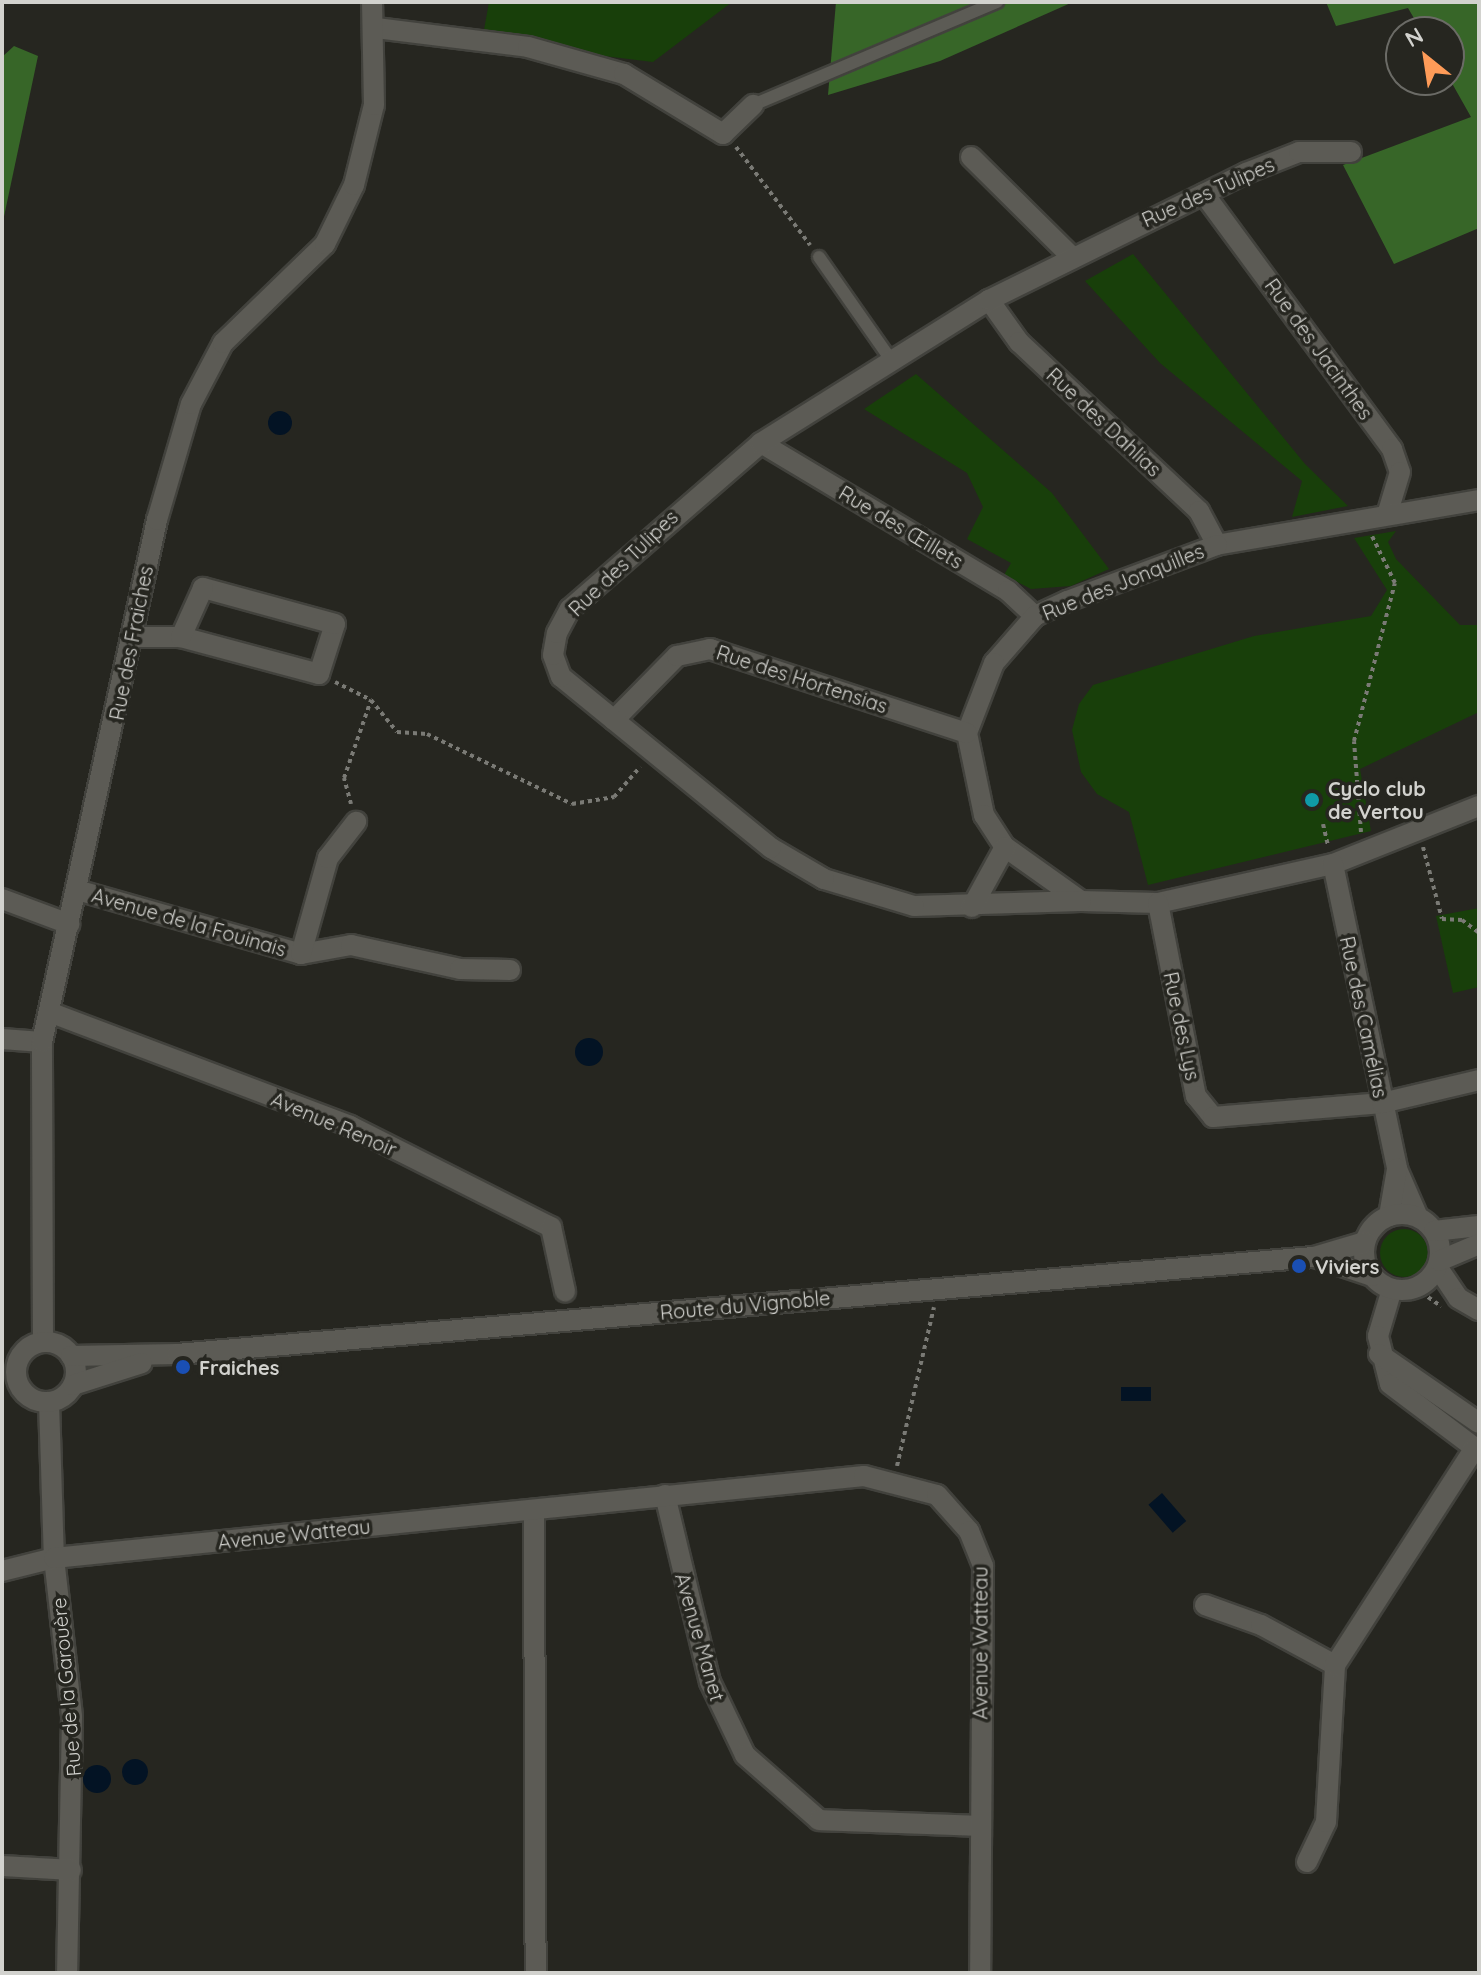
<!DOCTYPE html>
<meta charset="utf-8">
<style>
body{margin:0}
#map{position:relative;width:1481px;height:1975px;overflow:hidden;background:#262620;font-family:Quicksand,sans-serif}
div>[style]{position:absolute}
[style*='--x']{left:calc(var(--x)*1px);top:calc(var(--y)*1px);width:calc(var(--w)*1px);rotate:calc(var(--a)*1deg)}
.green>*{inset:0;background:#183f0a}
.round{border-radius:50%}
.forest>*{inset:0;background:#376628}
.water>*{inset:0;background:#031324;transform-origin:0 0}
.path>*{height:4px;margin-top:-2px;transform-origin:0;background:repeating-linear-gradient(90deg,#7a7a75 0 4px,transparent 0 8px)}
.roads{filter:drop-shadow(2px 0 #42423d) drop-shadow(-2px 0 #42423d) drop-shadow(0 2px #42423d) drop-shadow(0 -2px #42423d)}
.service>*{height:12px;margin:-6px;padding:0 6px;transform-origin:6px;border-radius:6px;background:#5c5b55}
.minor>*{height:20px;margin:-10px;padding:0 10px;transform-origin:10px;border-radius:10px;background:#5c5b55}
.tertiary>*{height:20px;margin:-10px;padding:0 10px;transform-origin:10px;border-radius:10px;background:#5c5b55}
.tertiary>.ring{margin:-10px;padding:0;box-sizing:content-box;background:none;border:20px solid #5c5b55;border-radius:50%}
.dots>*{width:22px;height:22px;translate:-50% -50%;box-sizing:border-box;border:4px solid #262620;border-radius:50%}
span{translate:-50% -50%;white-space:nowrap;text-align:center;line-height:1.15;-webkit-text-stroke:7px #262620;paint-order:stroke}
.street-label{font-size:20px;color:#d2d2ce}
.poi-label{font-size:20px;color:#d2d2ce;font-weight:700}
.left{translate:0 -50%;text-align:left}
.frame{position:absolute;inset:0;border:4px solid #d2d2ce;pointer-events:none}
.north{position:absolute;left:1385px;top:16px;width:80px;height:80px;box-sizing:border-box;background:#262620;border:2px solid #6b6b66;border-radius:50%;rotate:330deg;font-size:22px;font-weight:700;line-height:32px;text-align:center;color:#d2d2ce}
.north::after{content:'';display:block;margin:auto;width:28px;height:36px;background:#fe9b58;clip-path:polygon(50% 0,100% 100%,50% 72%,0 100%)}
</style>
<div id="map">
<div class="green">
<i style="clip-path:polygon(489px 2px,732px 2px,653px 62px,482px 41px)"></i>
<i style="clip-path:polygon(1133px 254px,1305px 464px,1348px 506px,1292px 517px,1302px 481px,1160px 363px,1085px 281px)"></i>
<i style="clip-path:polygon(916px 374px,1052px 493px,1109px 569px,1071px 586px,1031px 589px,1004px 575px,1011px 563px,967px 539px,983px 507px,967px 473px,864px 409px)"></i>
<i style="clip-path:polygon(1396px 531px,1388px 542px,1396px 559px,1460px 625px,1479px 625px,1479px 712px,1360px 769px,1371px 831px,1148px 885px,1129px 812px,1097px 794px,1081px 772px,1072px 730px,1079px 704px,1093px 685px,1254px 636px,1371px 616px,1387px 590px,1354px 538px)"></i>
<i style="clip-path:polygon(1479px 908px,1479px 987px,1453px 993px,1436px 916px)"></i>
<i class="round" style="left:1380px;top:1229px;width:48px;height:48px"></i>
</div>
<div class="forest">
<i style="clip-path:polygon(836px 2px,1073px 2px,940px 61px,828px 95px)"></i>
<i style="clip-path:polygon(1326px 2px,1479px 2px,1479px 228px,1394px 264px,1343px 165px,1471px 117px,1449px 78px,1449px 32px,1422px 32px,1408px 8px,1336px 26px)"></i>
<i style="clip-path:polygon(14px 46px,38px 56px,2px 226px,2px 57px)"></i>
</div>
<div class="water">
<i class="round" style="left:268px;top:411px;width:24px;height:24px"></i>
<i class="round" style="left:575px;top:1038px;width:28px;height:28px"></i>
<i style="left:1121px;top:1387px;width:30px;height:14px"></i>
<i style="left:1162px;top:1493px;width:37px;height:18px;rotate:49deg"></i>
<i class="round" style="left:122px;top:1759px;width:26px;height:26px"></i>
<i class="round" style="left:83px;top:1765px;width:28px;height:28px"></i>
</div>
<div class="path">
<i style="--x:736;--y:147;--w:123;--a:52.9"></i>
<i style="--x:335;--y:682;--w:40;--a:26.6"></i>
<i style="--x:371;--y:700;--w:41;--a:50.9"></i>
<i style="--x:397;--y:732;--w:30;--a:4"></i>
<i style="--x:427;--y:734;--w:161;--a:25.8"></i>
<i style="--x:572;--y:804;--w:43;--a:-9.5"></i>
<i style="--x:614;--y:797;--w:40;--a:-49"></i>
<i style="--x:351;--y:804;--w:27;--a:-105"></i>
<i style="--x:344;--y:778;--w:83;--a:-70.9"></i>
<i style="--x:1323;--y:824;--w:23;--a:77"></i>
<i style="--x:1361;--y:832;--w:91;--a:-94.4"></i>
<i style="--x:1354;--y:741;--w:163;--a:-75.5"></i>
<i style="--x:1395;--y:583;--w:52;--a:-116.1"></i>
<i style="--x:1423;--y:847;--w:74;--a:75.2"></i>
<i style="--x:1442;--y:919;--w:20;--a:3"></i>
<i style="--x:1462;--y:920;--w:21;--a:37"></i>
<i style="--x:1415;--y:1288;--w:32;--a:35"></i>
<i style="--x:897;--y:1466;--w:163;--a:-76.9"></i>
</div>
<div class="roads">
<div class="service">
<i style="--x:753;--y:105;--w:265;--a:-22.9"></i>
<i style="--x:819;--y:257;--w:126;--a:55"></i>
</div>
<div class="minor">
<i style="--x:376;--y:28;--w:153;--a:7.1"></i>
<i style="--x:528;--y:47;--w:100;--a:15.7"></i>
<i style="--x:624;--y:74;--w:116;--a:31.2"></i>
<i style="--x:723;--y:134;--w:42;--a:-44"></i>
<i style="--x:971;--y:157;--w:139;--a:44.7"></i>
<i style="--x:1204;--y:194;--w:317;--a:53.6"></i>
<i style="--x:1392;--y:449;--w:24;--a:71"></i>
<i style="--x:1400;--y:472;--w:45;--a:106.8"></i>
<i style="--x:989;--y:300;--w:52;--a:54.5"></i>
<i style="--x:1019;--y:342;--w:247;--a:43.2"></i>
<i style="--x:1199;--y:511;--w:38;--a:62"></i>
<i style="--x:761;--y:443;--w:288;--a:30.9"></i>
<i style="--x:1008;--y:591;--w:37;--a:43"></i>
<i style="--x:1479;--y:500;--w:266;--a:170.3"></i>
<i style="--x:1217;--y:545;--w:160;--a:159.5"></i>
<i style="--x:1067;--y:601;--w:35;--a:155"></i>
<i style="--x:1035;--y:616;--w:62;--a:131.1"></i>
<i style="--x:994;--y:663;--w:75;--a:111.1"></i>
<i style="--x:967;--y:733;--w:84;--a:78.3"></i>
<i style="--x:984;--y:815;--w:38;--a:57"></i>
<i style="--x:1005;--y:847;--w:93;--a:35.4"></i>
<i style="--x:1081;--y:901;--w:77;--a:1.5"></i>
<i style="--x:1158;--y:903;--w:179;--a:-12.6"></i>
<i style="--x:1333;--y:864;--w:157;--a:-21.7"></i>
<i style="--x:136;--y:637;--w:45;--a:0"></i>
<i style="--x:181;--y:637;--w:143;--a:15"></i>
<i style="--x:319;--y:674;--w:52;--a:-72.3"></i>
<i style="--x:335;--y:624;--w:137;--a:-164.7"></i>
<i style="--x:203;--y:588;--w:54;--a:114.2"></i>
<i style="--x:614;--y:720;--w:90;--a:-45.5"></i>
<i style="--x:677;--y:656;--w:34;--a:-12"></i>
<i style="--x:710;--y:649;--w:270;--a:18.1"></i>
<i style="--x:1333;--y:864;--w:312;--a:78.1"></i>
<i style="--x:1397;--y:1169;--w:52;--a:66.4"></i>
<i style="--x:77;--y:890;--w:233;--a:15.9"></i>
<i style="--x:301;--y:954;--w:51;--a:-10.2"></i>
<i style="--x:351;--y:945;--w:112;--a:12.4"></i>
<i style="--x:460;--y:969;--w:50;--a:1.1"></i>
<i style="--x:2;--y:899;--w:72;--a:20.5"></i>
<i style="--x:1081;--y:901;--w:167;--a:178.3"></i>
<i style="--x:914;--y:906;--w:94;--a:-163.3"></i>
<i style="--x:824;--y:879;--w:61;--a:-149.7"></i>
<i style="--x:771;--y:848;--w:271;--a:-140.8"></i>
<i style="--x:561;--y:677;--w:23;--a:-110"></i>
<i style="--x:553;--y:655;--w:22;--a:-80"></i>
<i style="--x:557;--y:633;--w:27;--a:-62"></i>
<i style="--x:570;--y:609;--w:253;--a:-41"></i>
<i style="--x:761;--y:443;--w:269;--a:-32.1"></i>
<i style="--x:989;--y:300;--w:287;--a:-26.3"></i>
<i style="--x:1246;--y:173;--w:57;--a:-21.6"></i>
<i style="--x:1299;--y:152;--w:52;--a:0"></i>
<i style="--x:1158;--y:903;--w:197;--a:78.9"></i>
<i style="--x:1196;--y:1096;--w:27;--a:51"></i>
<i style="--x:1213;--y:1117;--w:170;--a:-4.7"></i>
<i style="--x:1382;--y:1103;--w:100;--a:-13.3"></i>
<i style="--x:972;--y:907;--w:68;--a:-61.2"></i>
<i style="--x:301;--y:954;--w:100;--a:-74.3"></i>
<i style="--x:328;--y:858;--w:46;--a:-52.1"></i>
<i style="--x:49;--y:1012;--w:322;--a:20.7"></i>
<i style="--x:350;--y:1126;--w:225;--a:26.7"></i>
<i style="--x:551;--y:1227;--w:66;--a:77.7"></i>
<i style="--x:2;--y:1039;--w:40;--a:4.3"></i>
<i style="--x:1389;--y:1216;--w:48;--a:-80.3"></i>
<i style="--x:1438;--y:1268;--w:36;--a:56"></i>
<i style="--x:1458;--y:1298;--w:24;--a:30"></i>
<i style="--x:1392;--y:1289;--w:49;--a:106.6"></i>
<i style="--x:1378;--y:1336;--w:49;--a:76"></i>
<i style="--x:1390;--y:1384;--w:111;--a:37"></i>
<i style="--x:43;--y:1342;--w:300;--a:-90.2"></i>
<i style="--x:42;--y:1042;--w:535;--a:-77.58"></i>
<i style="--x:157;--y:520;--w:121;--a:-73.7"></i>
<i style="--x:191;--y:404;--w:69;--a:-62.3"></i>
<i style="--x:223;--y:343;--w:142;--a:-44.1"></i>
<i style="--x:325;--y:244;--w:66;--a:-63.8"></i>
<i style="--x:354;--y:185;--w:82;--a:-76"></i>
<i style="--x:374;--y:105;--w:103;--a:-91.1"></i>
<i style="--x:1379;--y:1354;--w:121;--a:34.6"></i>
<i style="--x:49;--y:1402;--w:156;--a:88.2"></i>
<i style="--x:54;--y:1558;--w:160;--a:83.5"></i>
<i style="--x:72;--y:1717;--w:256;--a:91.1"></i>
<i style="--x:665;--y:1495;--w:192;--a:76.5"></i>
<i style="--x:710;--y:1682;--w:81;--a:64.4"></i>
<i style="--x:745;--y:1755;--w:98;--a:41.3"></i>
<i style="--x:819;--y:1820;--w:160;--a:2.1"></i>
<i style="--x:534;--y:1510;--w:463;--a:89.8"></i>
<i style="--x:2;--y:1571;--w:54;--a:-14"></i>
<i style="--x:54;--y:1558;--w:814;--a:-5.78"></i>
<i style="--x:864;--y:1476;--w:75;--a:14.6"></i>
<i style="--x:937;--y:1495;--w:48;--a:48.4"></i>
<i style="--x:969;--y:1531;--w:38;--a:68"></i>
<i style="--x:983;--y:1566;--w:407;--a:90.4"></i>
<i style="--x:1205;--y:1605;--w:59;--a:19.7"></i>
<i style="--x:1261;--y:1625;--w:84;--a:28.4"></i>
<i style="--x:1307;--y:1862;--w:44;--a:-64.6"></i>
<i style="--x:1326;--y:1822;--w:157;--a:-86.7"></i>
<i style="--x:1335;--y:1665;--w:258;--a:-57.2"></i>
<i style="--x:2;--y:1866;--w:69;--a:3.3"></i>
</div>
<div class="tertiary">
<i class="ring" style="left:1364px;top:1214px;width:56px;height:56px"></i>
<i style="--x:1434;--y:1231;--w:45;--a:-6.3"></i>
<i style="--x:1318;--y:1258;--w:57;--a:18.4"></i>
<i style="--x:1439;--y:1261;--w:43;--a:-23"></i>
<i class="ring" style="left:16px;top:1342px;width:40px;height:40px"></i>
<i style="--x:71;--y:1356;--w:106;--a:-1.1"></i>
<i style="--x:177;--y:1354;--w:1141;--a:-4.88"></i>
<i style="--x:1314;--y:1257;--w:53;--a:-16.4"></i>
<i style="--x:73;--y:1385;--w:72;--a:-17.7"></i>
</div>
</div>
<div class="dots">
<i style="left:1312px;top:800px;background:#0f9aa8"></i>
<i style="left:1299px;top:1266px;background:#1a4fb4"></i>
<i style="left:183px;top:1367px;background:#1a4fb4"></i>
</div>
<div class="street-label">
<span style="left:1208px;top:192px;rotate:-24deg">Rue des Tulipes</span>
<span style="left:1319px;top:349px;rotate:54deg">Rue des Jacinthes</span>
<span style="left:1104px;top:422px;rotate:43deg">Rue des Dahlias</span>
<span style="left:901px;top:527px;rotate:31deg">Rue des Œillets</span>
<span style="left:623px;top:563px;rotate:-44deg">Rue des Tulipes</span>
<span style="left:1123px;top:582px;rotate:-22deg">Rue des Jonquilles</span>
<span style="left:131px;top:643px;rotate:-79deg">Rue des Fraiches</span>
<span style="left:802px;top:679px;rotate:18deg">Rue des Hortensias</span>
<span style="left:189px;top:922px;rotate:16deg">Avenue de la Fouinais</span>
<span style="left:1364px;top:1017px;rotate:78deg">Rue des Camélias</span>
<span style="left:1182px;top:1026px;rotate:78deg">Rue des Lys</span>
<span style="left:334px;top:1124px;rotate:23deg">Avenue Renoir</span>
<span style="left:745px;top:1305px;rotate:-5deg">Route du Vignoble</span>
<span style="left:294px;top:1534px;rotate:-6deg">Avenue Watteau</span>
<span style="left:700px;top:1637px;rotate:74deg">Avenue Manet</span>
<span style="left:980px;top:1643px;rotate:-90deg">Avenue Watteau</span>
<span style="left:66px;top:1687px;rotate:-95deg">Rue de la Garouère</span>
</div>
<div class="poi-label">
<span class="left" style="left:1328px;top:800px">Cyclo club<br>de Vertou</span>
<span class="left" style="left:1315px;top:1266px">Viviers</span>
<span class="left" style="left:199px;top:1367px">Fraiches</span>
</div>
<div class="frame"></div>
<div class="north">N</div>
</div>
